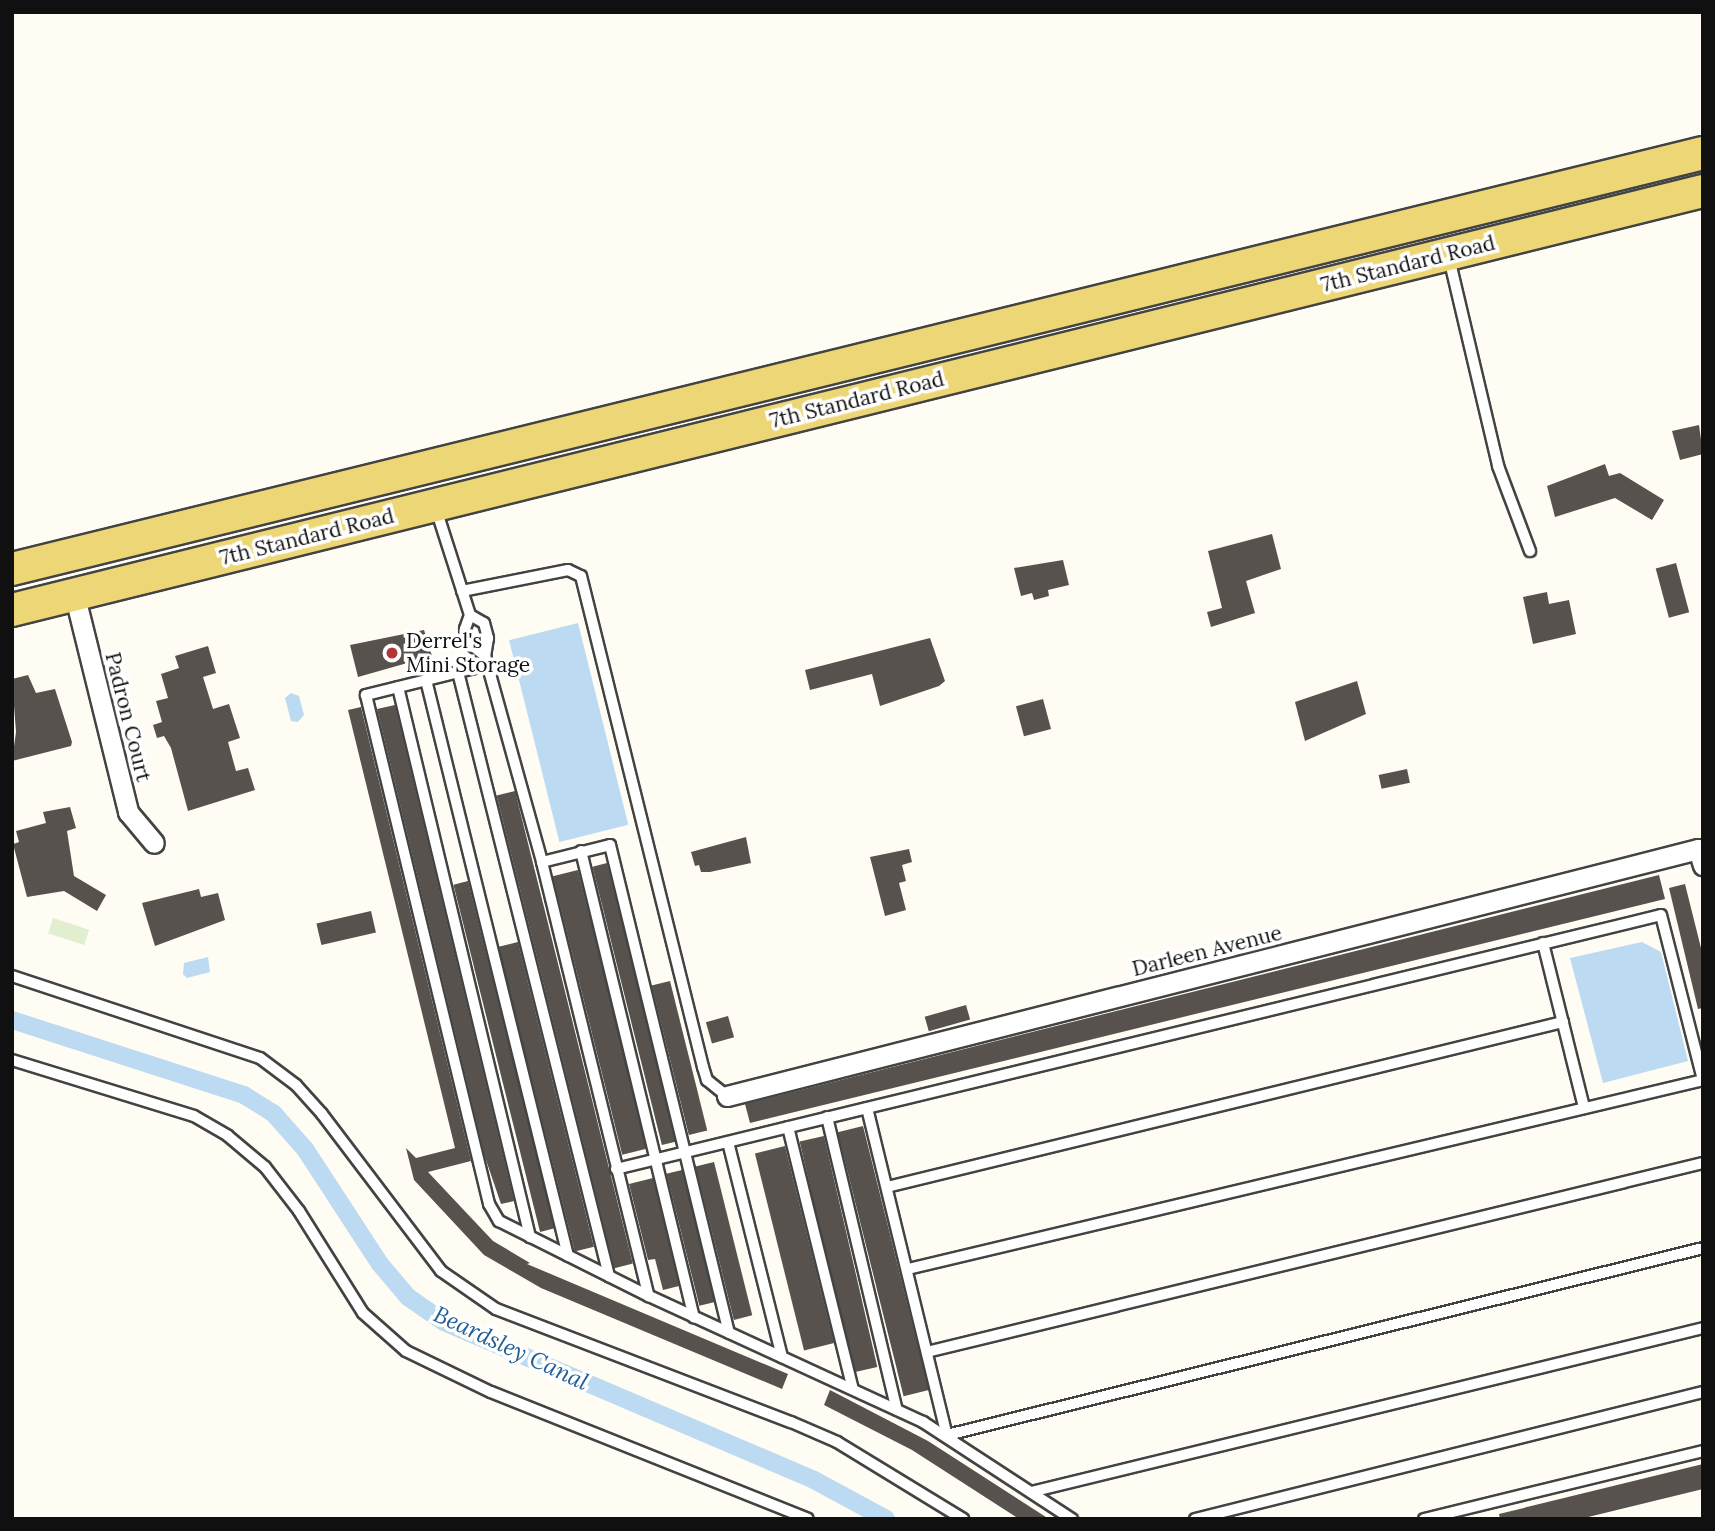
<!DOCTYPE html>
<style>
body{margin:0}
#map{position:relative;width:1715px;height:1531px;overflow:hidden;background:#fefcf3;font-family:Lora,serif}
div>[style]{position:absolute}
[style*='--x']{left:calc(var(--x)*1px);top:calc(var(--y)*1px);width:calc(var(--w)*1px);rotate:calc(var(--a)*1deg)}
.pitch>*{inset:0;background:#e2eed0;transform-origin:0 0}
.water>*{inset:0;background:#bcdaf1;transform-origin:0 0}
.canal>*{height:18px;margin:-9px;padding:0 9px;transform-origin:9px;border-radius:9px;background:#bcdaf1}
.building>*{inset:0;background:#57524d;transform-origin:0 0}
.roads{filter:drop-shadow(2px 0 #434343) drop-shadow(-2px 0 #434343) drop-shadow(0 2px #434343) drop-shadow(0 -2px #434343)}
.service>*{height:10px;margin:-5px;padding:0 5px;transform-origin:5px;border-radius:5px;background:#fff}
.minor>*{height:19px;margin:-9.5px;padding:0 9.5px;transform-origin:9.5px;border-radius:9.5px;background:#fff}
.primary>*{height:32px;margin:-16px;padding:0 16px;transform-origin:16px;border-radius:16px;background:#ecd675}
.dots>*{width:19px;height:19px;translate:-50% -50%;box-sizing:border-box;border:4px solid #fff;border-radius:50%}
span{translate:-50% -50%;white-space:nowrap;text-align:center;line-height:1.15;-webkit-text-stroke:7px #fff;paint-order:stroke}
.street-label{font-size:21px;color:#101010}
.poi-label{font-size:21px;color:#101010}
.left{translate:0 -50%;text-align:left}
.water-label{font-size:23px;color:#235e97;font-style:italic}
.frame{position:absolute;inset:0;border:14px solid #101010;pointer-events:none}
</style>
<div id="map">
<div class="pitch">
<i style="left:53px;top:918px;width:38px;height:16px;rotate:18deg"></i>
</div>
<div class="water">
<i style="left:578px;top:623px;width:208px;height:71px;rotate:76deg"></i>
<i style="clip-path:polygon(291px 693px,299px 696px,304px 715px,298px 722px,291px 721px,285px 698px)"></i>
<i style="clip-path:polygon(1642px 942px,1661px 952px,1688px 1061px,1603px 1083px,1570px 958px)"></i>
<i style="clip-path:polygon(208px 957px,210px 972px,187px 978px,183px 974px,184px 963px)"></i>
</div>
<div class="canal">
<i style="--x:12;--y:1020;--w:244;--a:17.9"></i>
<i style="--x:244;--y:1095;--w:36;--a:32"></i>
<i style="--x:274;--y:1114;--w:47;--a:48.5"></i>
<i style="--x:305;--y:1149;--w:137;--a:56.9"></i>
<i style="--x:380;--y:1264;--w:43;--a:49.7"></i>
<i style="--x:408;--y:1297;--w:44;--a:34.8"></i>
<i style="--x:444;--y:1322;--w:402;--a:23.1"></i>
<i style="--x:814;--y:1480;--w:82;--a:28.4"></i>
</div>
<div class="building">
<i style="clip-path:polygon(1699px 425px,1703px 454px,1680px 460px,1672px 431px)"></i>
<i style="clip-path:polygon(1605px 464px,1609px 476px,1620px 473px,1664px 500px,1652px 520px,1615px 498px,1555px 517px,1547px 486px)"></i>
<i style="clip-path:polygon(1272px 534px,1281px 569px,1246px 581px,1255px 613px,1211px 627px,1207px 612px,1222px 608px,1208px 551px)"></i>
<i style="clip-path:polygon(1063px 560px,1069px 585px,1048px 590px,1049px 596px,1034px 600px,1032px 593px,1021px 596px,1014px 568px)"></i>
<i style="left:1676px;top:563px;width:51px;height:21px;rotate:75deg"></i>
<i style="clip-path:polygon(1547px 592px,1549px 604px,1569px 600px,1576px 634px,1533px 644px,1523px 597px)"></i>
<i style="clip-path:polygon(424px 630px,432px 656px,358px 677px,350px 645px)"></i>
<i style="clip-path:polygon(930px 638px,945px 681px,939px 686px,880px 706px,872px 674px,810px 690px,805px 670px)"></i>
<i style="clip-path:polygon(208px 646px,216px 673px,203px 677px,213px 709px,229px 704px,240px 738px,228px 742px,236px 771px,248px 768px,255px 790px,188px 811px,171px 748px,164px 736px,157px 738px,153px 725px,162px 722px,156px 701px,168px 698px,161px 674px,179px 668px,175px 656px)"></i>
<i style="clip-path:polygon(28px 675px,36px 693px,55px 689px,72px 742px,71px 746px,12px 761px,16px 732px,12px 679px)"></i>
<i style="clip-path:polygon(1357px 681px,1366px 714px,1305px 741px,1295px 702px)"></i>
<i style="left:1043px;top:699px;width:31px;height:28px;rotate:75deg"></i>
<i style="clip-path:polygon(395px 705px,514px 1201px,501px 1204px,485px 1157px,377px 709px)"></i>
<i style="clip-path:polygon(361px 707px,471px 1161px,428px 1172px,493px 1241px,530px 1263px,527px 1264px,788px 1374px,782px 1389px,541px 1288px,484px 1255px,414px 1180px,406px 1148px,416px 1158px,455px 1148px,348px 710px)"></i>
<i style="left:1407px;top:769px;width:14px;height:29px;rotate:78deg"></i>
<i style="left:515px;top:791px;width:487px;height:19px;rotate:76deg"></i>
<i style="clip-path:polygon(70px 807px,76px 828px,67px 831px,74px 876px,106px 895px,97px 911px,64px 891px,27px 897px,13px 844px,19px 842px,16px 831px,46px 823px,43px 812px)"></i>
<i style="clip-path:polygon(746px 837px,751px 863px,710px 872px,701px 872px,699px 865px,695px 866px,691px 852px)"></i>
<i style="clip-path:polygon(909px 849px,912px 862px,902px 865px,906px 881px,899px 883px,906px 910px,885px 916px,870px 857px)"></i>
<i style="left:607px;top:863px;width:287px;height:15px;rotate:76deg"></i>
<i style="left:578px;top:870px;width:287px;height:26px;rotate:76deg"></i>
<i style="clip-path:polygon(1659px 875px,1665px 899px,750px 1123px,745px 1104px)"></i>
<i style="left:468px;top:881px;width:358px;height:15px;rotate:76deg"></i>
<i style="clip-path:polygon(1685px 884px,1703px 956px,1703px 1008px,1698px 1009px,1669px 888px)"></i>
<i style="clip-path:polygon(199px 889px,201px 897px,218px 893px,225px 920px,155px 946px,142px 903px)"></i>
<i style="left:371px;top:911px;width:22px;height:56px;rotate:77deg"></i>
<i style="left:518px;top:942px;width:314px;height:20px;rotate:76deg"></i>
<i style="left:670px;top:981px;width:154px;height:19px;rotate:76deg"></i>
<i style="left:966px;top:1005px;width:15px;height:43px;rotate:74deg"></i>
<i style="left:728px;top:1016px;width:22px;height:23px;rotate:74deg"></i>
<i style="left:863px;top:1126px;width:272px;height:26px;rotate:76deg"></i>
<i style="left:824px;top:1136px;width:237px;height:25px;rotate:77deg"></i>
<i style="left:785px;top:1146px;width:203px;height:31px;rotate:76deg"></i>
<i style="left:714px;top:1162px;width:158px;height:19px;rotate:76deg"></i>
<i style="left:682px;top:1170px;width:136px;height:16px;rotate:76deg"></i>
<i style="clip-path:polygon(653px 1178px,679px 1286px,663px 1290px,655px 1259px,648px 1260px,629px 1184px)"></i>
<i style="clip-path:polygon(830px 1390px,928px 1441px,1049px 1519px,1019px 1519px,912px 1450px,824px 1405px)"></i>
<i style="clip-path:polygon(1703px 1464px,1703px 1489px,1580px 1519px,1500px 1519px,1499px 1514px)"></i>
</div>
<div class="roads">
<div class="service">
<i style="--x:1449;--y:258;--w:214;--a:76.7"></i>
<i style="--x:1498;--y:466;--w:91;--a:69.4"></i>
<i style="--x:436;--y:509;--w:111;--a:72.2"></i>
<i style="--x:470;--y:615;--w:15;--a:110"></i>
<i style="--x:465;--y:629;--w:15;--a:74"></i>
<i style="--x:469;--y:643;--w:21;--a:39"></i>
<i style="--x:462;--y:591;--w:108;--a:-11.2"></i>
<i style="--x:568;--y:570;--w:14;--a:25"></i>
<i style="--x:581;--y:576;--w:506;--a:76.05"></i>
<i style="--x:703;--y:1067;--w:14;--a:73"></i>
<i style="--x:707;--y:1080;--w:26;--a:39"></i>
<i style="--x:470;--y:615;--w:16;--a:30"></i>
<i style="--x:484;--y:623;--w:16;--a:75"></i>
<i style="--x:488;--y:638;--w:18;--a:99"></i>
<i style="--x:485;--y:656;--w:214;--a:74.5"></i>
<i style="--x:542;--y:862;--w:447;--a:76.2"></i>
<i style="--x:649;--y:1296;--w:302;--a:24.7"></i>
<i style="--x:923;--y:1422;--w:178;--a:33.1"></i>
<i style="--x:487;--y:665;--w:125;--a:166.1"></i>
<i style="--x:366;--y:695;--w:524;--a:76.41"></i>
<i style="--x:489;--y:1204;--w:20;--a:60"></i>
<i style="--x:499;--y:1221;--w:168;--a:26.6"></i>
<i style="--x:458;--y:672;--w:623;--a:75.96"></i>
<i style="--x:426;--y:680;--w:593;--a:76.15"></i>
<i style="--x:398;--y:687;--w:566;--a:76.5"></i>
<i style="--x:581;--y:851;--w:480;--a:76.4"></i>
<i style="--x:542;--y:862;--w:70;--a:-14"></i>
<i style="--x:610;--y:845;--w:502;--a:76.3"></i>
<i style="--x:1543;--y:943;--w:170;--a:76"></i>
<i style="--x:12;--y:976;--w:261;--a:18.3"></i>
<i style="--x:260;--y:1058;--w:45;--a:36.9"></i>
<i style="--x:296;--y:1085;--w:39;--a:48"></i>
<i style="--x:322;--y:1114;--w:197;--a:52.8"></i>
<i style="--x:441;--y:1271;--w:67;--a:34.6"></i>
<i style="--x:496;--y:1309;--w:316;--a:21"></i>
<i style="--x:791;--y:1422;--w:50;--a:23.5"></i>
<i style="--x:837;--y:1442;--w:148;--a:31.4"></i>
<i style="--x:12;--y:1060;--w:190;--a:17.1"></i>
<i style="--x:194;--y:1116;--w:39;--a:30"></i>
<i style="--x:228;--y:1136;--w:48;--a:40"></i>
<i style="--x:265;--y:1167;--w:56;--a:52.3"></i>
<i style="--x:299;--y:1211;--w:120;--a:57.9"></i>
<i style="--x:363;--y:1313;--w:57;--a:41.5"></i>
<i style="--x:406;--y:1351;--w:94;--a:25.8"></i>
<i style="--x:491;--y:1392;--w:341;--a:21.8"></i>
<i style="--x:867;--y:1108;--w:337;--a:76.3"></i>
<i style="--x:947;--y:1435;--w:779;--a:-13.89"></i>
<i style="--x:827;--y:1117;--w:301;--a:76.6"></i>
<i style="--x:788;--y:1127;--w:270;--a:76.1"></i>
<i style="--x:728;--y:1142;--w:222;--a:75.9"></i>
<i style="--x:616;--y:1169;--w:1075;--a:-13.66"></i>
<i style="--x:1661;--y:915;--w:170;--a:75.7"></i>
<i style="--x:887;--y:1187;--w:696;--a:-13.72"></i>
<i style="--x:908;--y:1269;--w:817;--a:-13.37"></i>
<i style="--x:927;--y:1352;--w:799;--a:-13.69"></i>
<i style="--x:1031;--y:1492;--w:692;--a:-13.71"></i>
<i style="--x:1195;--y:1519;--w:524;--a:-14.04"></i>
<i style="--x:1424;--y:1519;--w:287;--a:-13.7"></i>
</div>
<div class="minor">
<i style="--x:74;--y:593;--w:226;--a:76.1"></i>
<i style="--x:128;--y:812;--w:40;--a:50"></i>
<i style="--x:727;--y:1096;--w:1002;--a:-14.27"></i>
<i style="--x:1698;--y:849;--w:17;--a:73"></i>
</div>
<div class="primary">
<i style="--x:12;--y:569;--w:1741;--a:-13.82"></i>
<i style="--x:12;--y:610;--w:1742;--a:-13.92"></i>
</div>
</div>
<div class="dots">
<i style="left:392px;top:653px;background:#b43533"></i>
</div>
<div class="street-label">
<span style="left:1408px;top:264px;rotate:-14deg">7th Standard Road</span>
<span style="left:857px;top:400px;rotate:-14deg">7th Standard Road</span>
<span style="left:307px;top:537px;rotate:-14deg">7th Standard Road</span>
<span style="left:128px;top:717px;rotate:76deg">Padron Court</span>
<span style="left:1207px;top:951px;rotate:-14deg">Darleen Avenue</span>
</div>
<div class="poi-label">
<span class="left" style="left:406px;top:653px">Derrel's<br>Mini Storage</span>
</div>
<div class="water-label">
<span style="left:511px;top:1348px;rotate:25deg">Beardsley Canal</span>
</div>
<div class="frame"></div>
</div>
